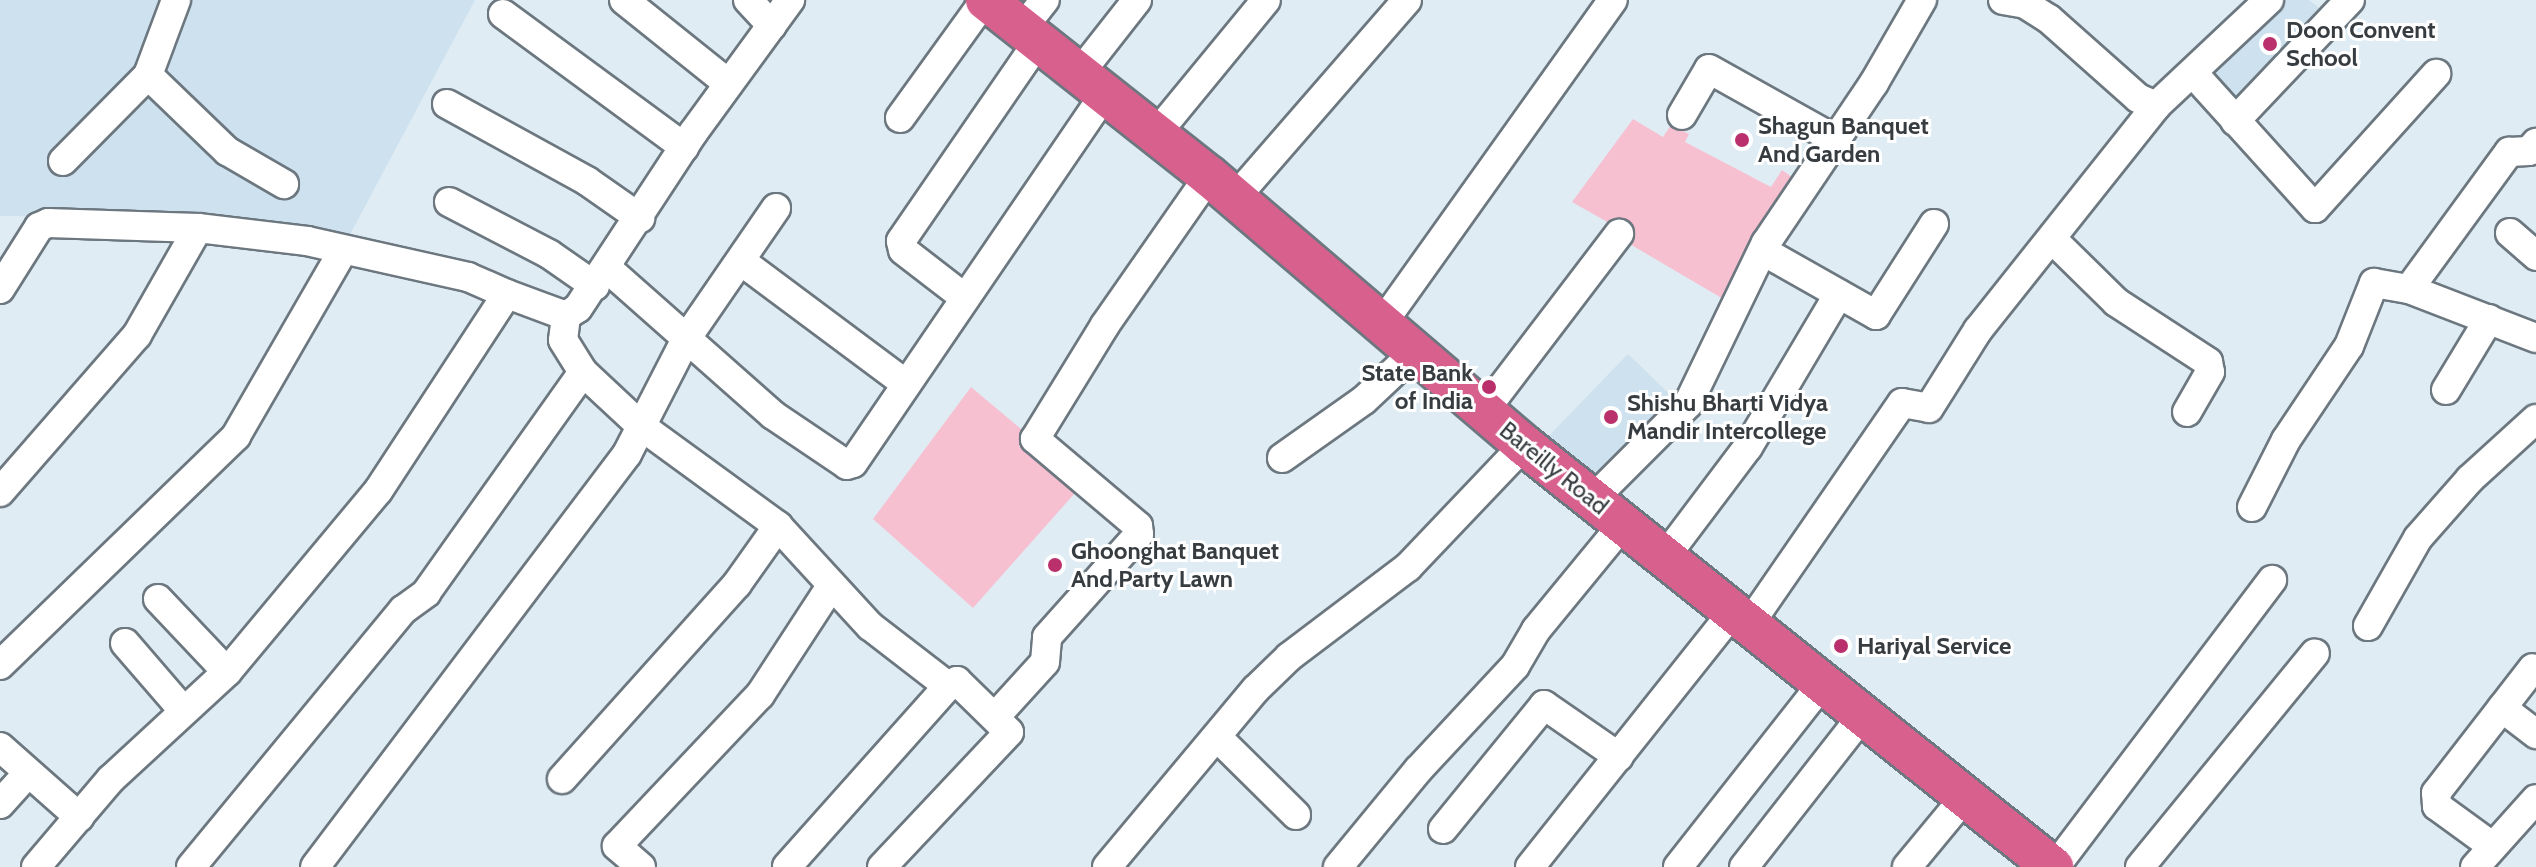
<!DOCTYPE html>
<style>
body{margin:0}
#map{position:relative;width:2536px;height:867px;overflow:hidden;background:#dfecf4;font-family:Cabin,sans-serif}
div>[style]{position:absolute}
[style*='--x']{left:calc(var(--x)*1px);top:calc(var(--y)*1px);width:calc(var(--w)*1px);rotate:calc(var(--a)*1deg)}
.built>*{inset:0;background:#cde1ee;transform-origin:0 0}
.green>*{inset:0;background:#f7c0d1}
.roads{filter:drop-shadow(2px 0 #6c777f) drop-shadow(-2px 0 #6c777f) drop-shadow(0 2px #6c777f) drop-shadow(0 -2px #6c777f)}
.minor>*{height:28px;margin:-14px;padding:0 14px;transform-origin:14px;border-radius:14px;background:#fff}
.highway>*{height:40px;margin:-20px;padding:0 20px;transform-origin:20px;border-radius:20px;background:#d7608d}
.dots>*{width:22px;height:22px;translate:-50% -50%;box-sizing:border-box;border:4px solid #fff;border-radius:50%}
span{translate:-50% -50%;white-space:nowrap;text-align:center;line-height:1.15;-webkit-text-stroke:6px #fff;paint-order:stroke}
.poi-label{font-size:24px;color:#373c40;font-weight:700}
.left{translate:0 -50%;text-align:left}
.right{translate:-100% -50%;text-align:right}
.street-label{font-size:24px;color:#373c40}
</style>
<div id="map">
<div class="built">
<i style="clip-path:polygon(0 0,475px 0,346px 242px,147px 217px,0 216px)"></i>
<i style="clip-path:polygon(2278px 0,2309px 0,2331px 17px,2242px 116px,2205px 70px)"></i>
<i style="left:1628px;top:354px;width:70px;height:115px;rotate:44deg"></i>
</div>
<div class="green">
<i style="clip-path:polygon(1633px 119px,1663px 137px,1671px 125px,1689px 134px,1685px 142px,1771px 187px,1782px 170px,1796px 180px,1725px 300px,1628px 243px,1632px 236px,1572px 202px)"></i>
<i style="clip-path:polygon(971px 387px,1027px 434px,1019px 446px,1075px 493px,973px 608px,873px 519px)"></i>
</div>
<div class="roads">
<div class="minor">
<i style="--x:624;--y:0;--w:134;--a:38.7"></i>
<i style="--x:748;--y:0;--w:35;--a:47"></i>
<i style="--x:2003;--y:0;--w:22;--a:10"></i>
<i style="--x:2025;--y:4;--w:28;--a:32"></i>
<i style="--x:2049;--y:19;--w:119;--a:41.6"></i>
<i style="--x:2138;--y:98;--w:20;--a:24"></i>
<i style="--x:503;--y:14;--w:225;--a:36.3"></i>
<i style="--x:1022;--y:29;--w:37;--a:-52"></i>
<i style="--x:2193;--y:73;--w:182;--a:47.9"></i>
<i style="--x:2315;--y:208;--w:181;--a:-47.9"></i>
<i style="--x:1079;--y:74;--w:94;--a:-51.9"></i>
<i style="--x:148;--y:75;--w:110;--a:43.9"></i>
<i style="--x:227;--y:151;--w:66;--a:30.1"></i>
<i style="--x:447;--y:104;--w:160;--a:28.8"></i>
<i style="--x:587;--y:181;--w:65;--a:34.9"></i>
<i style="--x:1682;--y:115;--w:53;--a:-59.6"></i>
<i style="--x:1709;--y:69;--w:143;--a:29.2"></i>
<i style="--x:900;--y:118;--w:145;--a:-54.2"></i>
<i style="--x:2235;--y:121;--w:167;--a:-46.5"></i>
<i style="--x:1156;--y:134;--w:173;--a:-50.6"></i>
<i style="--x:63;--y:161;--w:121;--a:-45.3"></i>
<i style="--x:148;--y:75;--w:80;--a:-69.5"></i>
<i style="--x:1235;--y:198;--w:262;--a:-49"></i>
<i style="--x:449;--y:202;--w:113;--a:27.5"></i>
<i style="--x:549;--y:254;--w:56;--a:34.8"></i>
<i style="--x:2510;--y:233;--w:35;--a:41"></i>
<i style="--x:2052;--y:239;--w:90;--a:44.5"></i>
<i style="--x:2116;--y:302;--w:110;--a:33.1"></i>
<i style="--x:2208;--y:362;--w:10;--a:79"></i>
<i style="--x:2210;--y:372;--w:46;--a:119.9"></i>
<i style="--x:1763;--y:251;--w:130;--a:29.5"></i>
<i style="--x:1876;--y:315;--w:108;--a:-57.5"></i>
<i style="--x:741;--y:261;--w:206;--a:36.7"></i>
<i style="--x:608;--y:269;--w:220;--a:41.5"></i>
<i style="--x:773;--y:415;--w:89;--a:34"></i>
<i style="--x:847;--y:465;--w:6;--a:-18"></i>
<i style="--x:853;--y:463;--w:448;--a:-55.7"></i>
<i style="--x:0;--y:289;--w:73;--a:-57.8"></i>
<i style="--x:39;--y:227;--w:10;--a:-24"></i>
<i style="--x:48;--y:223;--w:150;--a:1.9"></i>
<i style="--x:198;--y:228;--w:110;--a:6.8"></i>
<i style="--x:307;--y:241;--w:165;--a:12.6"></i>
<i style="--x:468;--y:277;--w:43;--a:23.6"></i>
<i style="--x:2409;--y:289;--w:170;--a:-53.9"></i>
<i style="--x:2509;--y:152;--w:20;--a:-3"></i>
<i style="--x:2529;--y:151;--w:11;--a:-49"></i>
<i style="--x:965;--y:298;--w:78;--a:-142.3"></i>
<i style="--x:903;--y:250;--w:9;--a:-103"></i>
<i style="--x:901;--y:241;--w:242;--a:-55.5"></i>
<i style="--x:566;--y:316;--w:24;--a:97"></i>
<i style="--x:563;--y:340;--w:38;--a:58"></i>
<i style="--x:583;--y:372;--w:79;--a:43"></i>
<i style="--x:641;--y:426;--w:170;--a:36.1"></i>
<i style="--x:778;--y:526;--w:136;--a:47.4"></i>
<i style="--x:870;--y:626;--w:98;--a:37.6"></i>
<i style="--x:948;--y:686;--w:242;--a:131.7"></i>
<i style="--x:1381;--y:325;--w:399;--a:-54.5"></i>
<i style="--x:2446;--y:390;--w:83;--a:-58.8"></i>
<i style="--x:1484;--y:411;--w:223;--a:-52.7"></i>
<i style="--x:1282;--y:458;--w:100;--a:-35.3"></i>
<i style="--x:1364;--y:400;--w:69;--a:-43.2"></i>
<i style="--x:0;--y:492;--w:208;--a:-48.9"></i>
<i style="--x:137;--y:335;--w:123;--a:-60.3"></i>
<i style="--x:1593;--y:499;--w:134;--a:-45"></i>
<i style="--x:1688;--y:404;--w:179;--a:-64.2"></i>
<i style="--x:1766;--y:243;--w:193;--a:-56"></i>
<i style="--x:1874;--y:83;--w:96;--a:-60"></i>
<i style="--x:2252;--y:507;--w:75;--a:-63.1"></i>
<i style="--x:2286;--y:440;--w:113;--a:-56.2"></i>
<i style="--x:2349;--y:346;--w:68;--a:-68.4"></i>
<i style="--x:2374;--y:283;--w:36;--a:10"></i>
<i style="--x:2409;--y:289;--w:136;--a:21.1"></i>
<i style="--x:1665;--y:557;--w:138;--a:-53"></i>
<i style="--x:1748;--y:447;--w:178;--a:-59.3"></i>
<i style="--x:158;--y:599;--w:100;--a:46.6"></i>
<i style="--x:1748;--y:626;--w:271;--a:-55.4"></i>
<i style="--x:1902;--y:403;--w:27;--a:10"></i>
<i style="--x:1929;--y:408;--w:92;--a:-57.9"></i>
<i style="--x:1978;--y:330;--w:286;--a:-51.5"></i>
<i style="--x:2156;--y:106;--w:155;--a:-43.2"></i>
<i style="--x:2368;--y:626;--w:101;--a:-60.4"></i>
<i style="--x:2418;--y:538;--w:79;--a:-48.6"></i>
<i style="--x:2470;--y:479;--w:89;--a:-42.3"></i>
<i style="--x:125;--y:643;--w:87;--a:49.2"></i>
<i style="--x:0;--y:665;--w:329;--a:-44.1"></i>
<i style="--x:236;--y:436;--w:214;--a:-60"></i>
<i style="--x:2502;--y:708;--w:43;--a:37.4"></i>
<i style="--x:995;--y:717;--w:74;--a:-47.7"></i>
<i style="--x:1045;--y:662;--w:25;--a:-85"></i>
<i style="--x:1047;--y:637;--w:138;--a:-48.2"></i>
<i style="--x:1139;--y:534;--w:8;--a:-97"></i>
<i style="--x:1138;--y:526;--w:135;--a:-139.8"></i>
<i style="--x:1035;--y:439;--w:134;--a:-58.4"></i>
<i style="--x:1105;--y:325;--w:182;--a:-55.1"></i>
<i style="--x:1217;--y:737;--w:111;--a:44.6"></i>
<i style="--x:0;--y:747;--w:106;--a:41.5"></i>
<i style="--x:562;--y:779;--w:262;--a:-48.1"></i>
<i style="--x:737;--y:584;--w:71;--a:-54.7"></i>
<i style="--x:0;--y:804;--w:42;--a:-47.9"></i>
<i style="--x:1443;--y:829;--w:160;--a:-50.8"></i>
<i style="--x:1544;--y:705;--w:91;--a:34.7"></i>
<i style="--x:2492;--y:846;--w:68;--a:-144"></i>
<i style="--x:2437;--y:806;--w:13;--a:-94"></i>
<i style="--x:2436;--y:793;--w:158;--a:-52.2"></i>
<i style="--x:36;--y:867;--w:116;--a:-49.6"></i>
<i style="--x:111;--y:779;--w:158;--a:-42.7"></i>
<i style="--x:227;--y:672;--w:236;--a:-50.2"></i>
<i style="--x:378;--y:491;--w:235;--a:-56.8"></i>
<i style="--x:507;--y:294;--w:63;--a:20.4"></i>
<i style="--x:566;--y:316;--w:14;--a:-34"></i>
<i style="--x:578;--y:308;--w:209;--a:-56.7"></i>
<i style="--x:693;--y:133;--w:165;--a:-53.9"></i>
<i style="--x:191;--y:867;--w:333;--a:-50.5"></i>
<i style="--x:403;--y:610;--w:29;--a:-36"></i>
<i style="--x:426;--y:593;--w:271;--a:-54.6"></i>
<i style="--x:315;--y:867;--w:518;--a:-52.93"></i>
<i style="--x:627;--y:454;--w:129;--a:-62.8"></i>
<i style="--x:686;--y:339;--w:159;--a:-55.5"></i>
<i style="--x:641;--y:867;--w:32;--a:-139"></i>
<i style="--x:617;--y:846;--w:208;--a:-46.6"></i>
<i style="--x:760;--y:695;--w:130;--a:-56.9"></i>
<i style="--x:882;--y:867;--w:185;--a:-46.7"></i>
<i style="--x:1009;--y:732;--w:73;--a:-135.6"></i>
<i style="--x:957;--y:681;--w:10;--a:151"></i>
<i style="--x:1107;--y:867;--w:232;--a:-50.1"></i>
<i style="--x:1256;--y:689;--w:46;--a:-44.1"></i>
<i style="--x:1289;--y:657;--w:149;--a:-37.1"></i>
<i style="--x:1408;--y:567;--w:168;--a:-46.4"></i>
<i style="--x:1338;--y:867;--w:126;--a:-50.5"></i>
<i style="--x:1418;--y:770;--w:142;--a:-47"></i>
<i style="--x:1515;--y:666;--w:42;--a:-59.7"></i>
<i style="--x:1536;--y:630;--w:137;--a:-50.6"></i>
<i style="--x:1530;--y:867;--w:325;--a:-51.5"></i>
<i style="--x:1678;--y:867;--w:231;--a:-51.8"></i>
<i style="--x:1744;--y:867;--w:190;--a:-52"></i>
<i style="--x:1907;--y:867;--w:91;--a:-50.4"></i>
<i style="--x:2055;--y:867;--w:360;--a:-52.9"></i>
<i style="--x:2140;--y:867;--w:276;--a:-50.7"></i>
<i style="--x:2475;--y:867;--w:91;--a:-48.1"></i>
</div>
<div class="highway">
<i style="--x:986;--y:0;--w:284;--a:38.3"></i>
<i style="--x:1209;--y:176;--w:414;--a:40.5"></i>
<i style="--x:1524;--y:445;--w:677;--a:38.58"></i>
</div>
</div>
<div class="dots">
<i style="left:2270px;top:44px;background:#ba306d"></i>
<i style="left:1742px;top:140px;background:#ba306d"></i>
<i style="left:1489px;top:387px;background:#ba306d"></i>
<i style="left:1611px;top:417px;background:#ba306d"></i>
<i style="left:1055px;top:565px;background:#ba306d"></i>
<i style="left:1841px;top:646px;background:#ba306d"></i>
</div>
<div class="poi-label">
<span class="left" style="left:2286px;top:44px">Doon Convent<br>School</span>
<span class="left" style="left:1758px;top:140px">Shagun Banquet<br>And Garden</span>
<span class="right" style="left:1473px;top:387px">State Bank<br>of India</span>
<span class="left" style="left:1627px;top:417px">Shishu Bharti Vidya<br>Mandir Intercollege</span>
<span class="left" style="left:1071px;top:565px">Ghoonghat Banquet<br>And Party Lawn</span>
<span class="left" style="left:1857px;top:646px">Hariyal Service</span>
</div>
<div class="street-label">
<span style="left:1554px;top:468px;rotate:39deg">Bareilly Road</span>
</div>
</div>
